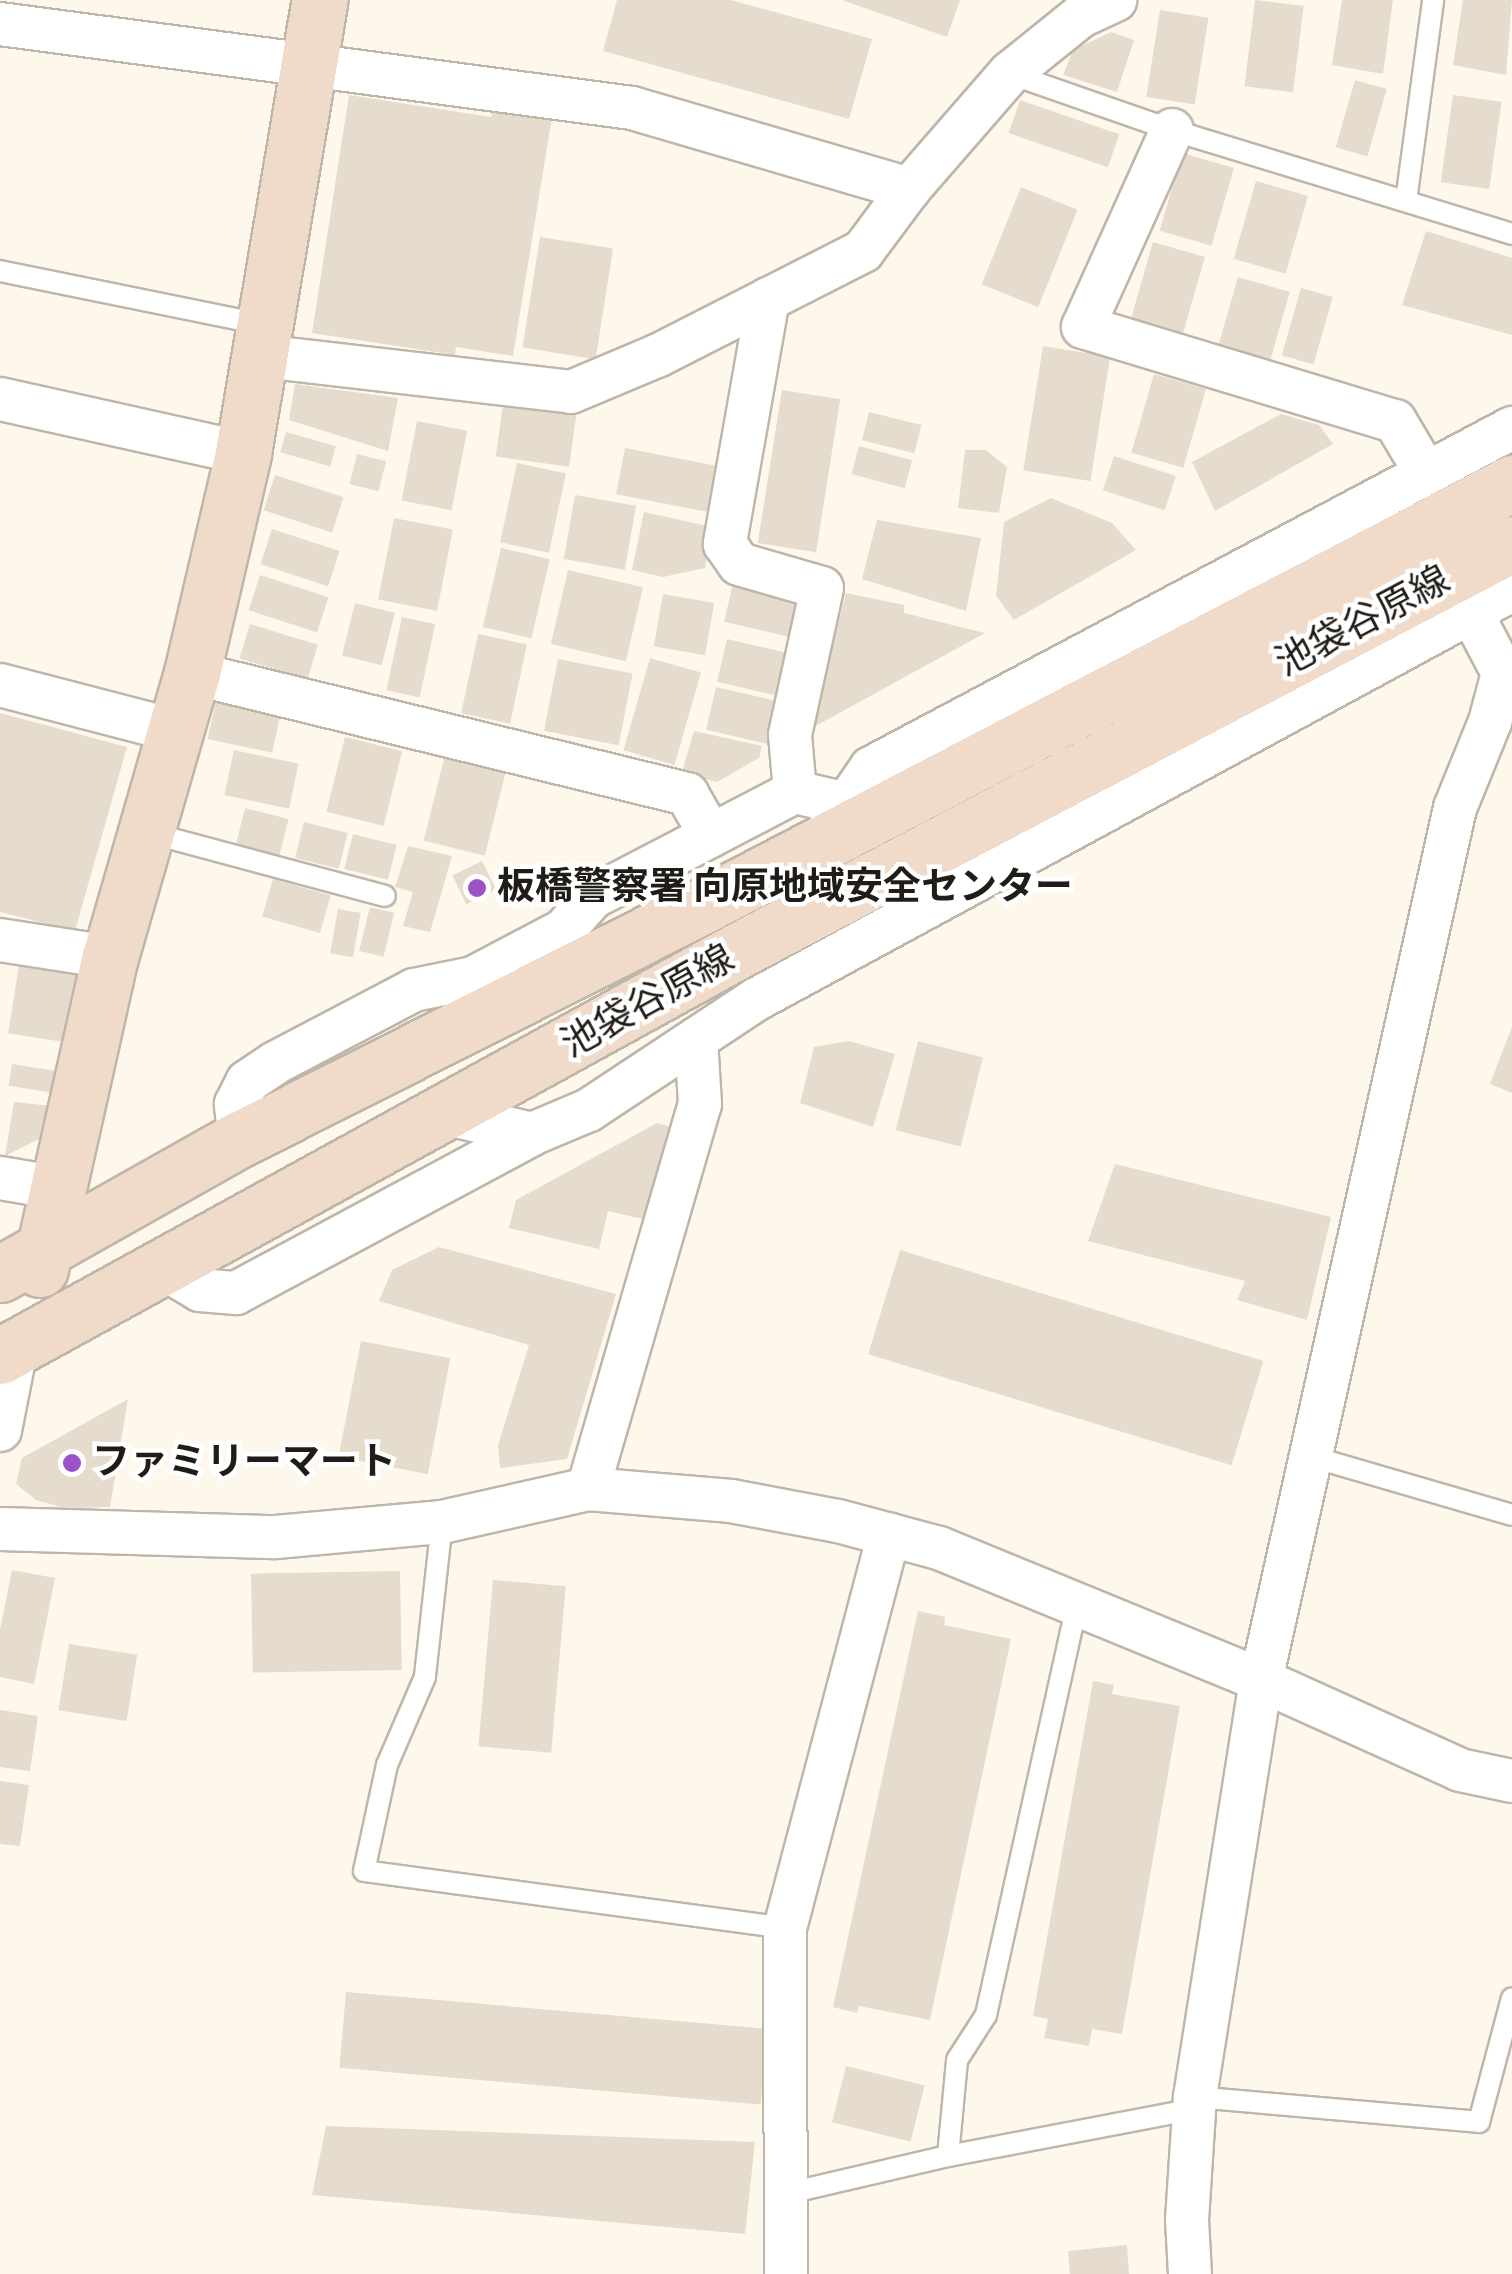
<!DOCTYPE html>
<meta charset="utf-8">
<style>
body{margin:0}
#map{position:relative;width:1512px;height:2274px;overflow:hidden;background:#fef7ec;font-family:"Sofia Sans Condensed","Noto Sans JP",sans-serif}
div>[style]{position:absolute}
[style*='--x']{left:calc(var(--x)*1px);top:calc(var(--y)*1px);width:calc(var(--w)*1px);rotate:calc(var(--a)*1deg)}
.building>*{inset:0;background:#e5dcce;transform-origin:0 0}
.roads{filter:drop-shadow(2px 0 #beb6a9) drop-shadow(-2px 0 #beb6a9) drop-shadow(0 2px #beb6a9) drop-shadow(0 -2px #beb6a9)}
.lane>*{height:20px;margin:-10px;padding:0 10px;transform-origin:10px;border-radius:10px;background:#fff}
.street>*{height:42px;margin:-21px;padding:0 21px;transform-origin:21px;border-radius:21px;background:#fff}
.secondary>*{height:55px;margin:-27.5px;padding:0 27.5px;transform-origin:27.5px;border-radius:27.5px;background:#f0dbca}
.dots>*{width:28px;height:28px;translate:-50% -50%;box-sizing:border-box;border:5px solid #fff;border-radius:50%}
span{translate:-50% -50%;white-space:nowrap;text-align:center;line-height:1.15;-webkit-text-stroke:9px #fff;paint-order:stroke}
.street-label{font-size:38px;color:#201d18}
.poi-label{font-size:38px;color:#201d18;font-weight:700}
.left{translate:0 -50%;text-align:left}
</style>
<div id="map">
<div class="building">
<i style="clip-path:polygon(617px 0,731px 0,872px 39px,849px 119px,603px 51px)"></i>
<i style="clip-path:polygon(842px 0,960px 0,947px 37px)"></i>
<i style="left:1255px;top:0;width:49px;height:87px;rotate:7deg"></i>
<i style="clip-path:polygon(1342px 0,1393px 0,1383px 74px,1332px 65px)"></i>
<i style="clip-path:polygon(1463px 0,1512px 0,1506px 75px,1453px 65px)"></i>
<i style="left:1160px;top:10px;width:49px;height:88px;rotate:9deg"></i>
<i style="clip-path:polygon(1111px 32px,1134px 40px,1117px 92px,1063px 75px,1073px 50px)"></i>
<i style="left:1355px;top:80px;width:33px;height:70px;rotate:16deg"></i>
<i style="clip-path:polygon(349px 95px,491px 117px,493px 107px,552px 117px,513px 356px,456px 347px,455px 355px,312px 333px)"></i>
<i style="left:1453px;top:95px;width:49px;height:88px;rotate:8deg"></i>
<i style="left:1020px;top:100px;width:105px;height:35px;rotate:19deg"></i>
<i style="left:1182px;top:153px;width:54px;height:81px;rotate:16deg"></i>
<i style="left:1256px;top:181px;width:54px;height:81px;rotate:16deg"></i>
<i style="left:1021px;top:187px;width:61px;height:105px;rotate:22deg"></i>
<i style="clip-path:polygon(1426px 231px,1512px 258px,1512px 335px,1402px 305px)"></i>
<i style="left:540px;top:237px;width:74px;height:112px;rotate:9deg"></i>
<i style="left:1153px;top:242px;width:54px;height:81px;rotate:16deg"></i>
<i style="left:1238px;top:277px;width:54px;height:81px;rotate:16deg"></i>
<i style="left:1301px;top:288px;width:33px;height:70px;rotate:16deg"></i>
<i style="left:1043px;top:346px;width:68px;height:126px;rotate:9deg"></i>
<i style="left:1154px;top:374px;width:54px;height:82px;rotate:16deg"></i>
<i style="clip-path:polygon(295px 384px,398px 398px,388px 451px,289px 420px)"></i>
<i style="left:782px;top:390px;width:59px;height:155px;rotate:9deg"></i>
<i style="left:503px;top:405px;width:74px;height:52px;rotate:8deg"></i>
<i style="left:869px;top:412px;width:54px;height:29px;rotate:14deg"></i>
<i style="clip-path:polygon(1281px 414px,1319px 425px,1333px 444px,1215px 511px,1192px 462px)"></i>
<i style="left:417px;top:421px;width:51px;height:81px;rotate:11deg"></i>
<i style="left:286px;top:432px;width:52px;height:21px;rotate:16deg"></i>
<i style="left:859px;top:446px;width:55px;height:29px;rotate:15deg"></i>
<i style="left:625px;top:448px;width:98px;height:47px;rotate:11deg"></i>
<i style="clip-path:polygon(965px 450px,986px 450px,1007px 467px,999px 513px,958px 508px)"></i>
<i style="left:357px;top:454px;width:30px;height:31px;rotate:14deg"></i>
<i style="left:1114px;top:456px;width:65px;height:36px;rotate:18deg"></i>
<i style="left:517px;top:463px;width:50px;height:81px;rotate:12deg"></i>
<i style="left:275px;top:475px;width:72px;height:37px;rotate:18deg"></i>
<i style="left:575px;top:495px;width:62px;height:65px;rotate:10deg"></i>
<i style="clip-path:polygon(1051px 498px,1112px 523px,1136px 550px,1014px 620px,996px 596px,1004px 522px)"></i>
<i style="clip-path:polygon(644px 512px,712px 527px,705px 568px,663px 577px,632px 570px)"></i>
<i style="left:394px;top:518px;width:60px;height:83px;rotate:11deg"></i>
<i style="clip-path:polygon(877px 520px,981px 538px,966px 611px,862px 579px)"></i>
<i style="left:272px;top:529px;width:71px;height:37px;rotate:18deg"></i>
<i style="left:501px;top:548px;width:50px;height:81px;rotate:13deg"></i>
<i style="left:568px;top:570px;width:77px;height:76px;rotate:13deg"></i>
<i style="left:260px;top:575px;width:72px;height:37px;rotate:18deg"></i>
<i style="left:734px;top:579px;width:70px;height:44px;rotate:13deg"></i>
<i style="clip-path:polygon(846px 593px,904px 605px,904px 613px,985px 633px,812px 728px)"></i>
<i style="left:663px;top:594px;width:52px;height:53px;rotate:10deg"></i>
<i style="left:355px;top:603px;width:41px;height:54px;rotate:14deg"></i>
<i style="left:402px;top:617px;width:34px;height:75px;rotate:12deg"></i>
<i style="left:250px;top:624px;width:71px;height:36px;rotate:17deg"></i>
<i style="left:478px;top:634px;width:50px;height:81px;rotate:12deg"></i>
<i style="left:727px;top:639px;width:69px;height:44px;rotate:13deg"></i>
<i style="left:650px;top:658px;width:53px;height:96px;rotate:16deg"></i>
<i style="left:558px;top:659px;width:76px;height:73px;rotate:11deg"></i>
<i style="left:716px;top:687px;width:70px;height:44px;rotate:13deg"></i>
<i style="left:217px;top:695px;width:66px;height:45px;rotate:12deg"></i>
<i style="clip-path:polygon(0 713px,127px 747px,75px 931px,0 912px)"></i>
<i style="clip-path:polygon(694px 731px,762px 746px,759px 758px,717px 782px,682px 772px)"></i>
<i style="left:345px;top:737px;width:59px;height:77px;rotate:14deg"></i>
<i style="left:234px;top:750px;width:66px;height:46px;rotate:12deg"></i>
<i style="left:445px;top:755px;width:63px;height:88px;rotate:14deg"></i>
<i style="left:245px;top:808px;width:45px;height:37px;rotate:14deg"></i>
<i style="left:304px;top:822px;width:45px;height:37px;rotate:14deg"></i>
<i style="left:353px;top:834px;width:45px;height:36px;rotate:14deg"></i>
<i style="clip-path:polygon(408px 846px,452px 856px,430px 932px,403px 926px,413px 892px,395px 887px)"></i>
<i style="left:482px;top:861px;width:32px;height:33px;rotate:64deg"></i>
<i style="left:273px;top:879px;width:60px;height:39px;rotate:16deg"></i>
<i style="left:370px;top:907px;width:25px;height:45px;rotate:14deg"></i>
<i style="left:338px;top:909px;width:23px;height:45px;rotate:10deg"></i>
<i style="left:19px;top:965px;width:61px;height:69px;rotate:9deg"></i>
<i style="clip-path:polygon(1512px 1027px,1512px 1093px,1490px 1084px)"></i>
<i style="clip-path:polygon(849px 1041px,895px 1054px,873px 1127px,800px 1103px,814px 1047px)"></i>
<i style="left:918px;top:1041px;width:67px;height:92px;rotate:14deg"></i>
<i style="left:12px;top:1064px;width:51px;height:22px;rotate:9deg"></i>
<i style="clip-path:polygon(14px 1102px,62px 1107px,55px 1131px,5px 1156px)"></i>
<i style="clip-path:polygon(657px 1123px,678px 1129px,655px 1222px,608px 1211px,599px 1249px,509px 1228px,516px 1200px)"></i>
<i style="clip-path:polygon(1115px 1164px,1331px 1217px,1307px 1320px,1237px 1300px,1245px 1281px,1088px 1241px)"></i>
<i style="clip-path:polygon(439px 1247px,616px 1294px,567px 1459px,500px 1468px,498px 1445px,529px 1345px,379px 1301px,392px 1270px)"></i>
<i style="left:900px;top:1250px;width:380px;height:109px;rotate:17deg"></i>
<i style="left:361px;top:1341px;width:91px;height:118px;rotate:11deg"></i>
<i style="clip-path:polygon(128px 1399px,110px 1507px,64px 1508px,36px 1500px,16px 1484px,22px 1458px)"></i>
<i style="clip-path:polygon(12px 1570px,55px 1578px,34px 1684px,0 1677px,0 1630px)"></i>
<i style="left:400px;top:1571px;width:99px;height:149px;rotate:89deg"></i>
<i style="left:493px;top:1580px;width:73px;height:167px;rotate:5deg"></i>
<i style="clip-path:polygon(918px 1611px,945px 1617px,944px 1625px,1011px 1639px,930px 2020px,859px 2006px,857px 2013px,833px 2007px)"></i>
<i style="left:69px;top:1644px;width:69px;height:67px;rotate:9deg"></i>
<i style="clip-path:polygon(1093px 1681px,1114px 1685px,1112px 1694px,1180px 1706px,1122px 2034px,1092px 2029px,1089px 2046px,1044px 2038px,1048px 2019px,1033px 2016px)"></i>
<i style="clip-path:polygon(0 1710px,38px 1716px,30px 1771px,0 1767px)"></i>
<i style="clip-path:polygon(0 1781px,29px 1785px,20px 1846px,0 1844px)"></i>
<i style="left:346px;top:1992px;width:423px;height:76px;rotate:5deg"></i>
<i style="left:846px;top:2066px;width:81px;height:58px;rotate:14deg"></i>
<i style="clip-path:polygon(326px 2126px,755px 2142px,745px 2234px,312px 2195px)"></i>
<i style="clip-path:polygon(1127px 2245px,1129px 2274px,1070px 2274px,1068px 2251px)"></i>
</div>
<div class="roads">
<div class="lane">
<i style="--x:1011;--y:74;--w:170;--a:19.2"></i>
<i style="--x:1172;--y:130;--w:356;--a:17"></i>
<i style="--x:1406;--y:201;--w:203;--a:-82.3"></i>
<i style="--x:0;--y:271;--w:270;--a:11.5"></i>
<i style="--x:150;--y:833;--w:243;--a:15"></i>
<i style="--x:1309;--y:1456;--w:211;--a:16.2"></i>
<i style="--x:442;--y:1522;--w:156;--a:96.3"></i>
<i style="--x:425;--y:1677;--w:96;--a:113.4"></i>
<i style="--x:387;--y:1765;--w:108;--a:102.2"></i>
<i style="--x:364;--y:1871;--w:425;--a:7.7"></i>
<i style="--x:1195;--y:2097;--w:285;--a:5"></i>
<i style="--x:1479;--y:2122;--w:128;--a:-75.1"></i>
<i style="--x:948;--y:2156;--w:96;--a:-84.6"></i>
<i style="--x:957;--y:2060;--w:54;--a:-57.2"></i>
<i style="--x:986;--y:2015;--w:420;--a:-77.5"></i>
<i style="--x:789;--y:2193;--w:163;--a:-13.1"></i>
<i style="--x:948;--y:2156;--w:251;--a:-10.8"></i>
</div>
<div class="street">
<i style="--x:0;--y:24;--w:638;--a:7.57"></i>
<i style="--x:632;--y:108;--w:289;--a:16.3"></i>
<i style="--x:1172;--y:130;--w:216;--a:114.3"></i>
<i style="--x:1083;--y:327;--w:326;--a:16.8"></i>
<i style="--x:1395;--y:421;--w:61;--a:59.2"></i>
<i style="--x:768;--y:299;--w:249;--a:100"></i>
<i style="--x:725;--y:544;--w:24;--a:55"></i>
<i style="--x:739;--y:564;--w:86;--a:16.1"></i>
<i style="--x:822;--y:588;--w:150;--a:102.3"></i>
<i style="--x:790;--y:735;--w:57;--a:85"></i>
<i style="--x:262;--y:356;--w:311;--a:6.6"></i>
<i style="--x:571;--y:392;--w:95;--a:-22.8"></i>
<i style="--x:659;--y:355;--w:229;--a:-27"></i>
<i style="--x:863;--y:251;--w:77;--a:-53.4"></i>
<i style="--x:909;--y:189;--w:154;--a:-49"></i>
<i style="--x:1010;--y:73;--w:91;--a:-38.8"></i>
<i style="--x:1081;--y:16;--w:38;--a:-25"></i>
<i style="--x:0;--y:399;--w:249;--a:12.5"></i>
<i style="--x:192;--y:673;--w:510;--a:13.74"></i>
<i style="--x:687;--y:794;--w:48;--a:60.3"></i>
<i style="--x:0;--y:685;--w:182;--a:14.6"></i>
<i style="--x:820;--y:842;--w:90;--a:-55.4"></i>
<i style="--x:871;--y:768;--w:726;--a:-27.94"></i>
<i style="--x:0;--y:940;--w:111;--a:8.8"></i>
<i style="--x:448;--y:1114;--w:86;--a:13.4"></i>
<i style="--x:532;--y:1134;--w:62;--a:-22.8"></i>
<i style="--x:589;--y:1110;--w:201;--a:-33.5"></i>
<i style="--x:757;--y:999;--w:859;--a:-28.45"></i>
<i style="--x:240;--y:1139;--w:35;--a:-97"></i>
<i style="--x:236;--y:1104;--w:25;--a:-63"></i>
<i style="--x:247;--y:1082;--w:34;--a:-34"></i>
<i style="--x:275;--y:1063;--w:157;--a:-27.7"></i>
<i style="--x:414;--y:990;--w:60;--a:-11.5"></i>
<i style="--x:473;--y:978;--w:103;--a:-27.8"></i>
<i style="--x:564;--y:930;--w:44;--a:-48.7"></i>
<i style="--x:593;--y:897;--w:228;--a:-27.5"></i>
<i style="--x:795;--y:792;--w:53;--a:13"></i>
<i style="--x:0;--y:1178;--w:60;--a:9.6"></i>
<i style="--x:163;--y:1268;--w:43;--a:30.7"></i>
<i style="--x:200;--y:1290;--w:36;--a:5"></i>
<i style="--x:236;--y:1293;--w:336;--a:-28.2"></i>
<i style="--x:0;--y:1430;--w:83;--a:-78.8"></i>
<i style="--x:588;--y:1489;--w:401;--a:-73.8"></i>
<i style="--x:700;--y:1104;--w:65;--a:-93.5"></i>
<i style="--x:0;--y:1529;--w:276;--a:1.7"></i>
<i style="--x:276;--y:1537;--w:167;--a:-5.2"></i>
<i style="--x:442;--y:1522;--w:150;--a:-12.7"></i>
<i style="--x:588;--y:1489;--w:144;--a:4.8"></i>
<i style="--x:731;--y:1501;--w:109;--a:10.6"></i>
<i style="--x:838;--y:1521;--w:105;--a:15"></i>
<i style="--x:939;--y:1548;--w:348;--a:22.3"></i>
<i style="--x:1261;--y:1680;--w:218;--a:24.3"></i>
<i style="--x:1460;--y:1770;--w:53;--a:11.9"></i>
<i style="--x:786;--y:2274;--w:346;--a:-90.2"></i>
<i style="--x:785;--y:1928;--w:407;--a:-75.2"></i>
<i style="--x:1190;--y:2274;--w:54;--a:-93.2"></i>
<i style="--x:1187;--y:2220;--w:123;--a:-86.3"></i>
<i style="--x:1195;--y:2097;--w:422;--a:-81"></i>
<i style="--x:1261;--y:1680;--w:893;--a:-77.46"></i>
<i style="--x:1455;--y:808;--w:93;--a:-67.9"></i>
<i style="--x:1490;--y:722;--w:51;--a:-75.1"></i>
<i style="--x:1503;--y:673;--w:69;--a:-117.7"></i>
</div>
<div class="secondary">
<i style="--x:40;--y:1269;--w:320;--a:-77.4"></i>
<i style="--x:110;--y:957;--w:296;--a:-73.9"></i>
<i style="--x:192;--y:673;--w:226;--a:-76.9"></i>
<i style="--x:243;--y:453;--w:459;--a:-80.4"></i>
<i style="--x:0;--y:1274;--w:275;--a:-29.4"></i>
<i style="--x:240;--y:1139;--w:517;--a:-26.76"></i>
<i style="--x:702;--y:906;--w:914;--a:-27.57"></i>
<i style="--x:0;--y:1356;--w:843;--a:-28.78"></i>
<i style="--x:739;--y:950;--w:873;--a:-27.71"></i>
</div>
</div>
<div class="dots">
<i style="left:477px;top:888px;background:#9b52c5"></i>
<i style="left:72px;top:1463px;background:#9b52c5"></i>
</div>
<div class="street-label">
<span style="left:1363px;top:622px;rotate:-28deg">池袋谷原線</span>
<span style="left:648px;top:1002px;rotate:-29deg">池袋谷原線</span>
</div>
<div class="poi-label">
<span class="left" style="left:497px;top:888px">板橋警察署 向原地域安全センター</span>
<span class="left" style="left:92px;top:1463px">ファミリーマート</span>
</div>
</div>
